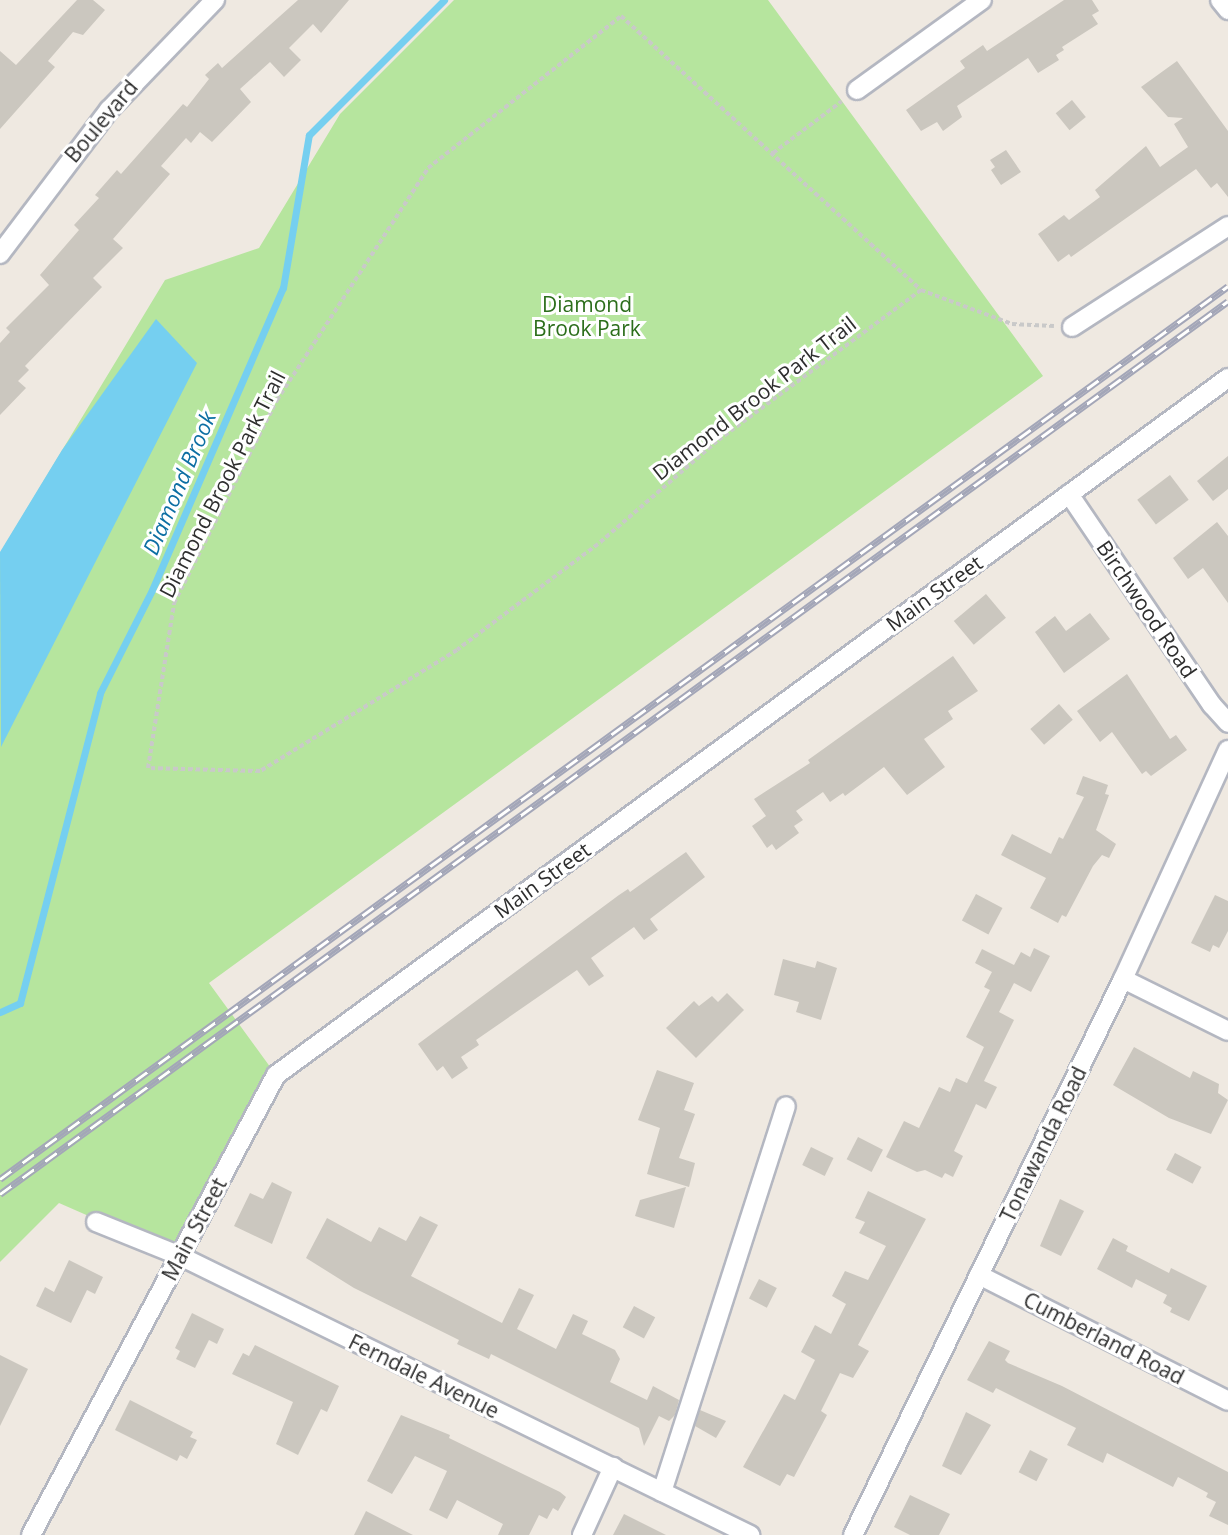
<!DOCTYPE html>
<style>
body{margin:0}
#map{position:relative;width:1228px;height:1535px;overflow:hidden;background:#efe9e1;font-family:"Open Sans",sans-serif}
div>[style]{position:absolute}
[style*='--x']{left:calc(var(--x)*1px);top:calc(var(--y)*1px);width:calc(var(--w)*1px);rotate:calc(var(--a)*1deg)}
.green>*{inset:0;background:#b6e59e}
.water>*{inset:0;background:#75cff0}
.stream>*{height:7px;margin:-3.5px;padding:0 3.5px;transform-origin:3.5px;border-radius:3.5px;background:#75cff0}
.building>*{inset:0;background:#cbc7bf;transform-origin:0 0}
.path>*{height:4px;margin-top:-2px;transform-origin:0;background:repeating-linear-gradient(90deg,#c9c9c9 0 4.5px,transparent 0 7.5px)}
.roads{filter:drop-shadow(2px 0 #b4b7c1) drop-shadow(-2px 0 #b4b7c1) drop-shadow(0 2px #b4b7c1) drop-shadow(0 -2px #b4b7c1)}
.street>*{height:18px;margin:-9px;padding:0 9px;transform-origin:9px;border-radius:9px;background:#fff}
.rail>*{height:7px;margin-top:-3.5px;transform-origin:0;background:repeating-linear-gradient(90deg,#fff 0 14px,#a3a6b8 0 28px);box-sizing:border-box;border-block:2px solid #a3a6b8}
span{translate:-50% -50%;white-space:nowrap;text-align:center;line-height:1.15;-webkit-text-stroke:6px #fff;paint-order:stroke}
.street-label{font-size:21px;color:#2e2e2e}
.park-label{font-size:21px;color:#2c6e1b}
.water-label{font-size:22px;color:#0d6fa3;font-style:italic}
</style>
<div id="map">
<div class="green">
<i style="clip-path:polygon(454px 0,768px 0,1043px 376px,209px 983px,276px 1075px,180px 1256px,59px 1203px,0 1262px,0 553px,165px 280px,259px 248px,340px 114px)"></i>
</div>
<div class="water">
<i style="clip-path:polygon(156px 319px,197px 363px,1px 747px,0 552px,62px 450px)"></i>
</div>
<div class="stream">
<i style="--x:0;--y:1012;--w:22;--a:-24"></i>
<i style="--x:20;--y:1003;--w:320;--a:-75.5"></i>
<i style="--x:100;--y:693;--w:115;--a:-63.2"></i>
<i style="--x:152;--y:590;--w:329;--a:-66.6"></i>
<i style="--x:283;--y:288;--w:155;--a:-80.4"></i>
<i style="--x:309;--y:135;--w:191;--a:-45"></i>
</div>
<div class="building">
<i style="clip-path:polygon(77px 0,93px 0,105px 10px,83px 35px,73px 32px,48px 61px,55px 67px,0 129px,0 51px,16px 65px)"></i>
<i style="clip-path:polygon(298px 0,349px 0,321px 33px,313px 24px,289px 48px,301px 60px,284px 77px,270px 62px,240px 89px,251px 102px,212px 142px,200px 132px,191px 143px,186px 138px,161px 166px,170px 174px,113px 239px,123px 248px,93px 278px,102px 287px,25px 366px,29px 370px,18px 381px,26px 388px,0 415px,0 343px,10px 332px,6px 328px,49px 285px,40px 275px,79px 230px,74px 225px,99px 198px,95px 195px,117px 170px,121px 174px,183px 104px,187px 107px,209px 79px,205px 75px,218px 63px,222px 68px)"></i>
<i style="clip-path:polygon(1064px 0,1092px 0,1099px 11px,1092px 15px,1098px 24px,1062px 47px,1064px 50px,1056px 55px,1059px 60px,1038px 73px,1028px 58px,957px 106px,962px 117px,943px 131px,937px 122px,921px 131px,906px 110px,965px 68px,960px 61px,983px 45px,987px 51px)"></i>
<i style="clip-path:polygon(1177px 61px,1228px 131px,1228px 197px,1217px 183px,1211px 188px,1196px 169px,1071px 257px,1069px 254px,1058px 262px,1038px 234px,1064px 215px,1069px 220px,1100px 197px,1095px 190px,1146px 146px,1160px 167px,1188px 147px,1174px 124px,1183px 118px,1168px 117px,1141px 87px)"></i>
<i style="left:1072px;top:100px;width:22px;height:21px;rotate:51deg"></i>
<i style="clip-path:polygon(1006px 150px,1021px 172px,1001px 185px,991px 170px,995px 167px,990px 160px)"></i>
<i style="clip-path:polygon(1228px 456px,1228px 489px,1213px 501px,1197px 481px)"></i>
<i style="left:1170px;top:475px;width:31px;height:41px;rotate:53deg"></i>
<i style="clip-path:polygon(1217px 522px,1228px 536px,1228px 603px,1203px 568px,1188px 579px,1173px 558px)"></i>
<i style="left:986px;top:594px;width:31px;height:42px;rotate:50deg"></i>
<i style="clip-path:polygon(1090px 613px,1110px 639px,1064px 673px,1035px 632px,1055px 616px,1066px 631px)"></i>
<i style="clip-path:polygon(953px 656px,978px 691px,948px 711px,953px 719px,924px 739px,945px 767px,907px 795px,884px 767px,845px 796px,843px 793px,830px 802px,823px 792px,796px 811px,803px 820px,794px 826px,799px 833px,776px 850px,772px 844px,767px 848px,752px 826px,766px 816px,754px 799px,810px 763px,808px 760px)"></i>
<i style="clip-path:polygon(1127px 674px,1170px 739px,1176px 735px,1187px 750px,1151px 776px,1146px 771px,1142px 774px,1112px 732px,1100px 742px,1077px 711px)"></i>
<i style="left:1059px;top:704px;width:21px;height:38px;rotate:49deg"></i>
<i style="clip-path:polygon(1083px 776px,1108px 785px,1105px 794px,1109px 795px,1096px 830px,1116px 844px,1109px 858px,1102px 855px,1093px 866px,1066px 917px,1062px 915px,1058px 923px,1030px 908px,1046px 878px,1001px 855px,1012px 834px,1051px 854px,1059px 837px,1063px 839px,1084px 797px,1076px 794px)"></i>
<i style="clip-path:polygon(686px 852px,705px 877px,650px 919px,658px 930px,644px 940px,634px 927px,591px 958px,604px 976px,589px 986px,577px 970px,476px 1040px,479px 1045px,461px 1057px,468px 1068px,452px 1079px,443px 1066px,437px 1071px,418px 1044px,619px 895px,628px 889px,630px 892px)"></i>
<i style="left:976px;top:894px;width:30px;height:30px;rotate:28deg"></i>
<i style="clip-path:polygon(1215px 895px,1228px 901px,1228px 931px,1219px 948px,1213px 945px,1210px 952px,1191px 943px)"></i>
<i style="clip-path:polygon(1034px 948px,1050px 956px,1031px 992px,1014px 983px,999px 1012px,1014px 1020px,984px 1081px,997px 1087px,986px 1109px,976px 1104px,954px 1151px,963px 1156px,953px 1177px,945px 1173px,942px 1178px,925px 1170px,917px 1172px,886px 1157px,904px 1121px,919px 1128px,939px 1087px,950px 1092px,956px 1078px,967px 1083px,984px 1047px,966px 1037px,990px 990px,984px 987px,992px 972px,975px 963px,982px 949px,1014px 965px,1021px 952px,1030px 957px)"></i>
<i style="clip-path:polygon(783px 959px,815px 968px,817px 961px,837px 968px,821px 1020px,796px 1012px,799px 1002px,774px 995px)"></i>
<i style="clip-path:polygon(727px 993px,744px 1010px,696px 1058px,666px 1028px,694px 1001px,699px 1006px,712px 996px,718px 1002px)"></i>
<i style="clip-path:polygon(1134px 1047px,1190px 1078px,1193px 1071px,1219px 1084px,1218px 1093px,1228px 1100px,1211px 1134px,1169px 1118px,1113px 1085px)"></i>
<i style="clip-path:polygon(657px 1070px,694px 1083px,684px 1110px,695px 1114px,679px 1158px,695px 1163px,689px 1187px,647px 1174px,660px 1128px,638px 1120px)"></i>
<i style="left:858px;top:1137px;width:28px;height:25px;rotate:27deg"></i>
<i style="left:811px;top:1147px;width:25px;height:20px;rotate:26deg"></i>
<i style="left:1175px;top:1153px;width:30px;height:19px;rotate:28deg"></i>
<i style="clip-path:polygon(272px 1182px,292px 1192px,272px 1244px,234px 1226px,250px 1193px,263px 1199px)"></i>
<i style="clip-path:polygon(686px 1187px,674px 1228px,635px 1216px,640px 1200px)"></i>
<i style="clip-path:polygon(868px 1191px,926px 1219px,858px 1345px,869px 1351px,853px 1378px,840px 1373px,821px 1411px,827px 1415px,794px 1477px,787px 1474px,780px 1486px,743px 1467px,784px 1394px,795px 1400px,815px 1360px,801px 1352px,815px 1325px,831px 1334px,846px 1304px,832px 1296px,845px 1271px,868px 1280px,886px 1246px,859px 1233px,865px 1222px,855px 1218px)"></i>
<i style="clip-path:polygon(1060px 1199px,1084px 1211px,1061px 1256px,1040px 1246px)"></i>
<i style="clip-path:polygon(420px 1216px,438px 1225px,411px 1276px,502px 1323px,519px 1288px,534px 1295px,517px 1329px,556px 1349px,573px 1314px,588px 1321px,582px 1334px,615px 1350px,620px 1359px,610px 1382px,647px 1400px,653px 1386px,679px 1400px,675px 1415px,669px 1421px,659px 1416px,644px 1446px,639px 1428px,491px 1354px,489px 1359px,457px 1344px,459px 1340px,354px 1288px,306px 1258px,327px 1218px,371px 1242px,379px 1227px,406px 1241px)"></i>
<i style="clip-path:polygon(1113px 1238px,1128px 1246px,1126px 1251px,1169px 1273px,1171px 1268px,1207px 1286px,1189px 1321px,1170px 1312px,1172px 1308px,1163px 1303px,1167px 1295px,1136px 1279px,1132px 1288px,1097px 1269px)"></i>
<i style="clip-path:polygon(69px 1260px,103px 1277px,95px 1294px,87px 1290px,71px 1323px,36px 1306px,45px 1287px,54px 1292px)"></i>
<i style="left:759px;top:1279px;width:20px;height:22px;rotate:27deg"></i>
<i style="left:634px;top:1306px;width:24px;height:24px;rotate:28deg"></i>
<i style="clip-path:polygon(192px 1313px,224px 1329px,217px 1344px,209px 1340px,195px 1368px,176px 1359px,180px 1351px,175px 1348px)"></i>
<i style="clip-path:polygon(989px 1341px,1010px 1351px,1005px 1360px,1008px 1363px,1062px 1386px,1228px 1472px,1228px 1525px,1209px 1516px,1216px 1502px,1206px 1497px,1208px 1493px,1178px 1477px,1173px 1487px,1107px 1453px,1103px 1463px,1067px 1445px,1076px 1428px,996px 1388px,993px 1393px,967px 1380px)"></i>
<i style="clip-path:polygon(255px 1345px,339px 1386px,327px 1412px,321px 1409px,298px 1455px,276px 1444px,293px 1402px,232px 1374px,243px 1353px,249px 1356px)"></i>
<i style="clip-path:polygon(0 1355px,28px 1369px,0 1426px)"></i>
<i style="clip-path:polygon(130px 1400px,193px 1432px,190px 1437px,197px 1440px,187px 1459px,180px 1455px,177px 1461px,115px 1430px)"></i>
<i style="clip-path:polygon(700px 1410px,726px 1421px,716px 1438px,695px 1426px)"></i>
<i style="clip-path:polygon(966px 1412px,991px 1425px,961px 1475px,942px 1466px)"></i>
<i style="clip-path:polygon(401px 1415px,450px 1435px,449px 1438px,560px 1492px,566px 1497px,558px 1511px,553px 1508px,547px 1519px,539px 1515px,529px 1535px,498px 1535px,503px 1524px,457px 1500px,447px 1519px,429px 1510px,447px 1471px,415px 1456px,392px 1494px,367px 1481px)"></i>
<i style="left:1030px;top:1450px;width:20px;height:25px;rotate:27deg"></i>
<i style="clip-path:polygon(910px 1495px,950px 1514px,939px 1535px,910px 1535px,894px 1527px)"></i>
<i style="clip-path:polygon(366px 1511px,413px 1535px,354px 1535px)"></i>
<i style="clip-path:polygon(624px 1514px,666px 1535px,613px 1535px)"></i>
</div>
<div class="path">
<i style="--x:773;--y:153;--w:86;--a:-37"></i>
<i style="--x:921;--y:290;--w:254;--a:143.5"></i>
<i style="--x:717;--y:441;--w:157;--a:139.1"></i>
<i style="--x:598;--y:544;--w:176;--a:143.1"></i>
<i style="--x:457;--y:650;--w:231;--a:148.4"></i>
<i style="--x:260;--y:771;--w:112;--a:-178.5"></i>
<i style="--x:148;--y:768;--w:167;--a:-81"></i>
<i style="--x:174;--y:603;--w:228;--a:-63.1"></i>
<i style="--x:277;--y:400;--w:277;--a:-56.9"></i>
<i style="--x:428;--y:168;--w:246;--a:-38.2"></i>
<i style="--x:621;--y:16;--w:406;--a:42.4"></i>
<i style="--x:921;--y:290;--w:97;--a:20.5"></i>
<i style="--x:1012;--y:324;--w:42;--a:2.7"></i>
</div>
<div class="roads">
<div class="street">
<i style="--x:1220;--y:0;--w:13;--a:51"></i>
<i style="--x:857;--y:90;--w:154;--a:-35.8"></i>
<i style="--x:0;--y:254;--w:181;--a:-52.9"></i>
<i style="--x:109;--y:110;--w:153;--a:-46.1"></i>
<i style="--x:1072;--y:327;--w:186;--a:-32.9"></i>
<i style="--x:1069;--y:494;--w:255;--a:55.9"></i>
<i style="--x:1212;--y:705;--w:24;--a:48"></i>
<i style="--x:1123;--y:979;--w:117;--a:26.3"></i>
<i style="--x:96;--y:1222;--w:91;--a:22"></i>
<i style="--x:180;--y:1256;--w:635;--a:26.08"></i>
<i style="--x:979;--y:1275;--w:279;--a:26.8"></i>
<i style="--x:662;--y:1492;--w:405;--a:-72.2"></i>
<i style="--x:31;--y:1535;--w:521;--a:-61.96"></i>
<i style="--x:276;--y:1075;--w:1180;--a:-36.21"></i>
<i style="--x:582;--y:1535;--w:75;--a:-65.5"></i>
<i style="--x:853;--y:1535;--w:618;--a:-64.1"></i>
<i style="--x:1123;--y:979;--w:252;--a:-65.4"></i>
</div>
</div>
<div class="rail">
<i style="--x:0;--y:1179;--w:1518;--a:-36.02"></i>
<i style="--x:0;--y:1194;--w:1518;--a:-36.02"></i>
</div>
<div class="street-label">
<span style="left:101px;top:121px;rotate:-50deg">Boulevard</span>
<span style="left:754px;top:398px;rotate:-38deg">Diamond Brook Park Trail</span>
<span style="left:222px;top:484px;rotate:-63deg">Diamond Brook Park Trail</span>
<span style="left:934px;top:593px;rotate:-36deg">Main Street</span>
<span style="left:1147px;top:609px;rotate:56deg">Birchwood Road</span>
<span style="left:542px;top:880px;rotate:-36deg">Main Street</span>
<span style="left:1043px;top:1144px;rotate:-64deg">Tonawanda Road</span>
<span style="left:194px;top:1229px;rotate:-62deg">Main Street</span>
<span style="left:1104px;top:1338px;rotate:27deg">Cumberland Road</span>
<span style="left:424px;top:1376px;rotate:26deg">Ferndale Avenue</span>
</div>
<div class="park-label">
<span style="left:587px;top:316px">Diamond<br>Brook Park</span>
</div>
<div class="water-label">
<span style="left:179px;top:483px;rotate:-67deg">Diamond Brook</span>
</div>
</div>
